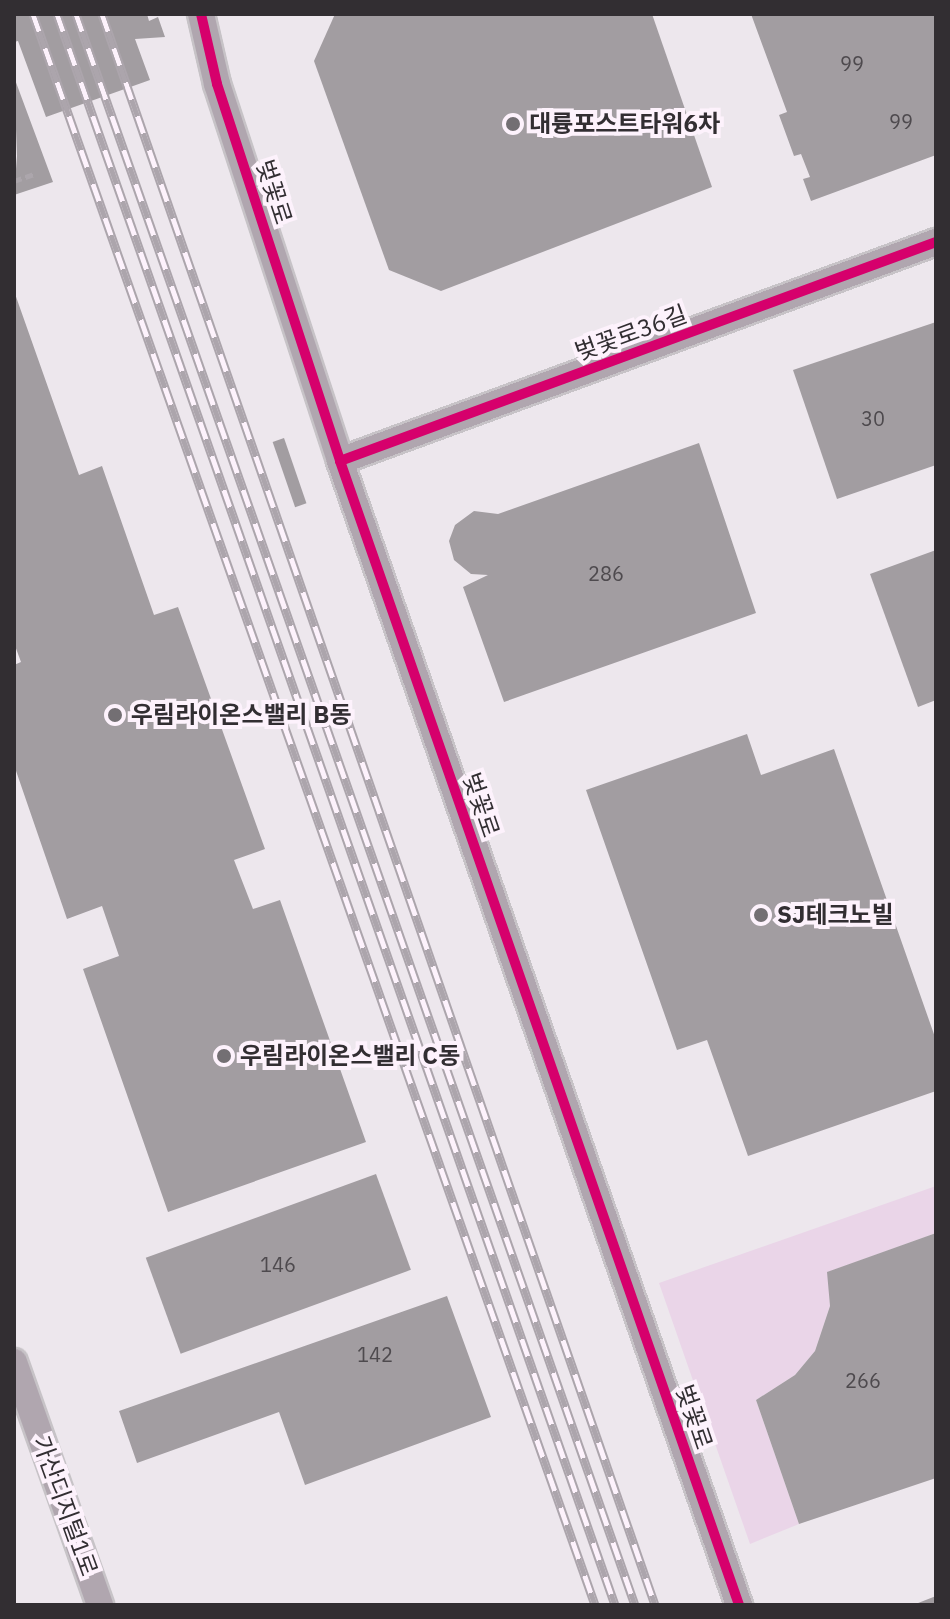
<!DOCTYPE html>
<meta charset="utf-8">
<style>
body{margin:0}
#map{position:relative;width:950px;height:1619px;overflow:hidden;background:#ede7ed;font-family:"IBM Plex Sans","Noto Sans KR",sans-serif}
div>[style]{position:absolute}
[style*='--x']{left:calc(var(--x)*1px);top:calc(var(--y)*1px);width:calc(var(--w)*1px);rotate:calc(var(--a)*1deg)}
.green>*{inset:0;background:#ead5e8}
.building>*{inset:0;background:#a29da1;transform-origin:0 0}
.path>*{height:5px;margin-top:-2.5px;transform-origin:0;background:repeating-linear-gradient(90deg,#aca6ac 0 8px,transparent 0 12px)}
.roads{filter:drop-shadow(2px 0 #c7c3c7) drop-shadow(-2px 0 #c7c3c7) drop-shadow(0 2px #c7c3c7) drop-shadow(0 -2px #c7c3c7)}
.tertiary>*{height:26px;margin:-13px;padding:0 13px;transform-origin:13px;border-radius:13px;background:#b0a6af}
.rail>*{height:9px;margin-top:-4.5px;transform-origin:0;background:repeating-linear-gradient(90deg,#fdf2fc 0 18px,#aca5ac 0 36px);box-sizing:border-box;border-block:2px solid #aca5ac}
.cycleway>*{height:10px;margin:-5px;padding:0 5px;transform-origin:5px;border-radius:5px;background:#d6006c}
.dots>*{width:22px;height:22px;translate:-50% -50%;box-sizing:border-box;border:4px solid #fdf2fc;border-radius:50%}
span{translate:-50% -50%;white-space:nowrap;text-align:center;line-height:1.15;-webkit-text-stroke:8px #fdf2fc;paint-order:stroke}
.number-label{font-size:20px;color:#4e4a4e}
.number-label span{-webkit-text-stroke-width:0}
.poi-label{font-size:24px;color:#322e32;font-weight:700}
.left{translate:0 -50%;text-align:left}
.street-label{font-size:24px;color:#322e32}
.frame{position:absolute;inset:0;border:16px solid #322e32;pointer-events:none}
</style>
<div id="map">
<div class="green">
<i style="clip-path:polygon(936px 1186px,936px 1233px,828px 1272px,830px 1306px,815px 1351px,795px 1375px,756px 1400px,799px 1524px,750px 1544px,659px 1283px)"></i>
</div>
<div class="building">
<i style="clip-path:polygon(14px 14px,147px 14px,149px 21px,158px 17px,165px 37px,135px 39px,150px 80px,46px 117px,18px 41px,14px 42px)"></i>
<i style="clip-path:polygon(335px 14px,652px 14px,712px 187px,441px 291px,389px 270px,314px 61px)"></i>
<i style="clip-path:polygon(751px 14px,936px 14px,936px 155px,811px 201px,803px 179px,810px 177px,801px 154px,794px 156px,779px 115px,787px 112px)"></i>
<i style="clip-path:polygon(14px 77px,53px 182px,14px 195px,17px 156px)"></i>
<i style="clip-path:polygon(14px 291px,79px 475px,102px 466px,154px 615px,178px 607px,265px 849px,234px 860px,253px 909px,280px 900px,366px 1142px,168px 1212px,83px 969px,119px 956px,102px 906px,67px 919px,14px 765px,14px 665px,21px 662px,14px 643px)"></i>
<i style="clip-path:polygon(936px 322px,936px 465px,837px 499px,793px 370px)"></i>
<i style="left:284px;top:438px;width:69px;height:12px;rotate:71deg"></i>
<i style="clip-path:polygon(699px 443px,756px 613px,504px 702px,463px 587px,488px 575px,471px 574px,454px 560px,449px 541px,455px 525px,474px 511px,498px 514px)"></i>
<i style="clip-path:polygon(936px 550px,936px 700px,918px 707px,870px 574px)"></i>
<i style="clip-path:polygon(747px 734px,761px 775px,834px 749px,936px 1040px,936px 1091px,748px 1156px,707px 1040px,677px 1050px,586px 790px)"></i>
<i style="left:376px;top:1174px;width:102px;height:245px;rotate:70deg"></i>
<i style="clip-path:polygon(936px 1233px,936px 1478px,799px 1524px,756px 1400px,795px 1375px,815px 1351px,830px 1306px,827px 1272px)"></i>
<i style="clip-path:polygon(447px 1296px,491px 1417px,305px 1485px,279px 1412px,137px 1463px,119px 1411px)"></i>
<i style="clip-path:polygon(936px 1596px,936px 1605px,913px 1605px)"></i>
</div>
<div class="path">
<i style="--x:14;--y:181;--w:21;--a:-19"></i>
</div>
<div class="roads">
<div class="tertiary">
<i style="--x:201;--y:14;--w:72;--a:77.1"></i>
<i style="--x:217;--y:84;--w:397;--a:71.9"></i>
<i style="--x:340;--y:461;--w:1212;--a:70.77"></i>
<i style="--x:340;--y:461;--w:635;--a:-20.18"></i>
<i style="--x:14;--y:1362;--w:258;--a:70.5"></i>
</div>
</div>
<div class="rail">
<i style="--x:33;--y:14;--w:1687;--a:70.54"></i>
<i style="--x:57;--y:14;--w:1686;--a:70.67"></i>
<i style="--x:76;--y:14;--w:1686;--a:70.64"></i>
<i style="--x:102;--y:14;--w:1684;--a:70.83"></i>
</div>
<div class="cycleway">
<i style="--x:201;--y:14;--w:72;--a:77.1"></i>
<i style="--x:217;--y:84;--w:397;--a:71.9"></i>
<i style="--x:340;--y:461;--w:1212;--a:70.77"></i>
<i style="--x:340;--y:461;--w:635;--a:-20.18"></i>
</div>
<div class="dots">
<i style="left:513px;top:124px;background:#736f73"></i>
<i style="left:115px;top:715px;background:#736f73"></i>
<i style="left:761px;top:915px;background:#736f73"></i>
<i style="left:224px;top:1056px;background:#736f73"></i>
</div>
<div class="number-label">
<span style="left:852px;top:63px">99</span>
<span style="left:901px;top:121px">99</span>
<span style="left:873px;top:418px">30</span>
<span style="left:606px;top:573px">286</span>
<span style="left:278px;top:1264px">146</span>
<span style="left:375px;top:1354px">142</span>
<span style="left:863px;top:1380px">266</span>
</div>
<div class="poi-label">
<span class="left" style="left:529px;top:124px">대륭포스트타워6차</span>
<span class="left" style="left:131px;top:715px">우림라이온스밸리 B동</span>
<span class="left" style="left:777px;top:915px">SJ테크노빌</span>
<span class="left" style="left:240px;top:1056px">우림라이온스밸리 C동</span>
</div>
<div class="street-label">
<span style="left:274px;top:192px;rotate:72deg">벚꽃로</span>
<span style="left:631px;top:333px;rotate:-20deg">벚꽃로36길</span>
<span style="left:481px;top:805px;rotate:71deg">벚꽃로</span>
<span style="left:694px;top:1417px;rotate:71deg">벚꽃로</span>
<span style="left:65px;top:1506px;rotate:70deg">가산디지털1로</span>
</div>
<div class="frame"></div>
</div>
